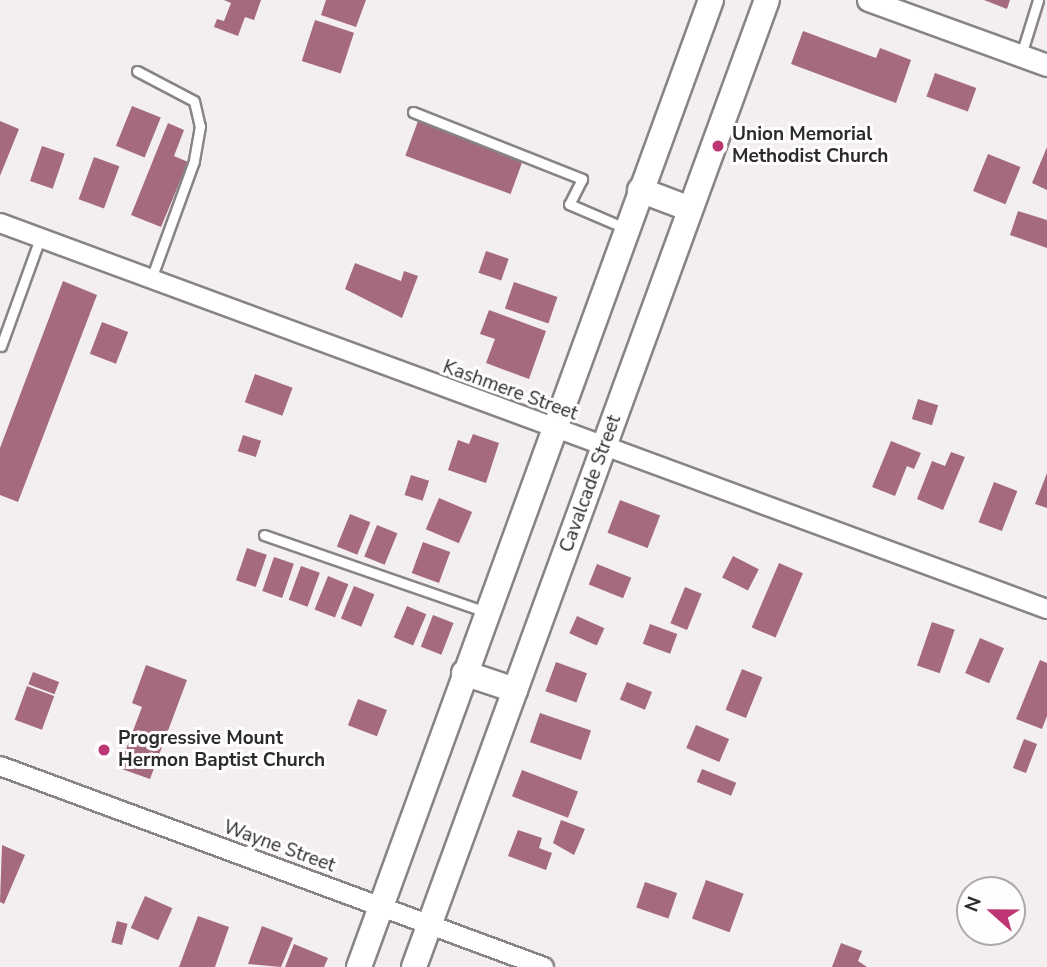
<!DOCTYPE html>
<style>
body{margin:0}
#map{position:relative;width:1047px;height:967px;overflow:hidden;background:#f3eff0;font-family:"Nunito Sans",sans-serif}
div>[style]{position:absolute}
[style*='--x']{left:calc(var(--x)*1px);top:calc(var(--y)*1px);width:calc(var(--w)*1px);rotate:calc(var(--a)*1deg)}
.building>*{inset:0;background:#a56a7e;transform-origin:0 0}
.roads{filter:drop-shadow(2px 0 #888485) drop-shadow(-2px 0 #888485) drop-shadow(0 2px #888485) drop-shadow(0 -2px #888485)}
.service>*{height:9px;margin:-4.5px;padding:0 4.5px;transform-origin:4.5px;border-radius:4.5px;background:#fff}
.minor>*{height:18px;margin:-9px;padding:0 9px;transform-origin:9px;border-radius:9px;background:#fff}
.tertiary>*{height:21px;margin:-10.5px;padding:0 10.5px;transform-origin:10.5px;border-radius:10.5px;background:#fff}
.secondary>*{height:24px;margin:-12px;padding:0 12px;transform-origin:12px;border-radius:12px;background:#fff}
.dots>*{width:19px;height:19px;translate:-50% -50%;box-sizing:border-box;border:4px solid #fffdfd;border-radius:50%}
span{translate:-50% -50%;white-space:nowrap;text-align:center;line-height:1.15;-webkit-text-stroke:6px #fffdfd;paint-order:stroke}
.poi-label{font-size:19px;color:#2c2b2b;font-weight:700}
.left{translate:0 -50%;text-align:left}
.street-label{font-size:19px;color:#2c2b2b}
.north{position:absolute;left:956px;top:876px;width:70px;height:70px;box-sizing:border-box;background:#fffdfd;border:2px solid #aba9a9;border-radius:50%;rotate:291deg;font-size:19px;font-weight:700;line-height:28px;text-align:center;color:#2c2b2b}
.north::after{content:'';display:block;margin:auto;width:24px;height:32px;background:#bd3572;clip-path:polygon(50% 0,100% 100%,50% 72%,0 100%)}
</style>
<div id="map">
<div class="building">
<i style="clip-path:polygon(224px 0,261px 0,254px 20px,245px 17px,238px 36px,214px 27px,217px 19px,224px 21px,231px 3px)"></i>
<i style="clip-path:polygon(326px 0,366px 0,356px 27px,321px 15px)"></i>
<i style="clip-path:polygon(984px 0,1010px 0,1007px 9px)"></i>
<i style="left:315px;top:20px;width:41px;height:43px;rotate:18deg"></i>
<i style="clip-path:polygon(803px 31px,876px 58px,880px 48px,911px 60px,896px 103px,791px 64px)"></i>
<i style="left:935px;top:73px;width:44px;height:25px;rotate:20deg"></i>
<i style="left:132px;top:106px;width:31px;height:43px;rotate:22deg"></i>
<i style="clip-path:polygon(0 121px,19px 129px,0 176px)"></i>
<i style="left:418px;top:121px;width:112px;height:37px;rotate:20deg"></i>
<i style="clip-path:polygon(168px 123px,184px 130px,174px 156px,188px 162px,161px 227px,131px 215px)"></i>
<i style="left:42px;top:146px;width:24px;height:37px;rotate:19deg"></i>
<i style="clip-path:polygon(1047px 147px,1047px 190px,1032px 183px)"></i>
<i style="left:988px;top:154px;width:35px;height:40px;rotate:22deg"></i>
<i style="left:94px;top:157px;width:27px;height:45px;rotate:20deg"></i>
<i style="clip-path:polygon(1018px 211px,1047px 220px,1047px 248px,1010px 235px)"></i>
<i style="left:486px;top:251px;width:24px;height:23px;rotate:19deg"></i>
<i style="clip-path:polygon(355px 263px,401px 281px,404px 271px,418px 276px,402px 318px,345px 289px)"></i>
<i style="clip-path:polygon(63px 281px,97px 295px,18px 502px,0 495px,0 448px)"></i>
<i style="left:514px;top:282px;width:46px;height:28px;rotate:19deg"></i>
<i style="clip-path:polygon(489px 310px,546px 331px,529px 379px,486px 363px,495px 339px,480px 334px)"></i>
<i style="left:102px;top:322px;width:28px;height:34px;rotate:21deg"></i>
<i style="left:255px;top:374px;width:40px;height:30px;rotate:20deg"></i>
<i style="left:918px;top:399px;width:21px;height:21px;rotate:17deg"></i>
<i style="clip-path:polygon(473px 434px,499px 443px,486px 483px,448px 470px,458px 440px,469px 444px)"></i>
<i style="left:243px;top:435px;width:19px;height:17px;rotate:18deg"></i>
<i style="clip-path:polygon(891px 441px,921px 453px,914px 469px,907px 466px,895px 496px,872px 487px)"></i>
<i style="clip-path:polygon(951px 452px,965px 457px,943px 510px,917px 499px,932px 461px,945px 466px)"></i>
<i style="clip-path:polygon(1047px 473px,1047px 508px,1035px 504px)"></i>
<i style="left:411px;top:475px;width:19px;height:21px;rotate:18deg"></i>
<i style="left:994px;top:482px;width:25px;height:43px;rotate:21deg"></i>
<i style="left:439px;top:498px;width:36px;height:34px;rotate:23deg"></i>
<i style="left:620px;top:500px;width:43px;height:35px;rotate:21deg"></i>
<i style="left:350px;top:514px;width:22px;height:35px;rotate:22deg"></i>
<i style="left:377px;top:525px;width:22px;height:34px;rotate:22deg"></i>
<i style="left:423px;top:542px;width:29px;height:33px;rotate:20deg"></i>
<i style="left:247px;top:548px;width:21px;height:34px;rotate:19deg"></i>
<i style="left:733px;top:556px;width:29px;height:24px;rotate:27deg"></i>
<i style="left:274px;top:557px;width:21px;height:36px;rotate:19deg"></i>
<i style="left:779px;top:563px;width:26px;height:70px;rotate:23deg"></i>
<i style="left:597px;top:564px;width:37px;height:22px;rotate:22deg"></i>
<i style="left:301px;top:566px;width:20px;height:36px;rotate:20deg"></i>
<i style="left:328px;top:576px;width:22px;height:36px;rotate:22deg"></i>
<i style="left:354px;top:586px;width:22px;height:35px;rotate:22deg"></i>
<i style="left:685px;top:587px;width:18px;height:39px;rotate:22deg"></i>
<i style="left:407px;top:606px;width:21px;height:34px;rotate:23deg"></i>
<i style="left:433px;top:615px;width:22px;height:34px;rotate:21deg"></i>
<i style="left:577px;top:616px;width:30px;height:19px;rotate:24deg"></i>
<i style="left:932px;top:622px;width:24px;height:46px;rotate:19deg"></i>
<i style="left:650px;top:624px;width:29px;height:21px;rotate:20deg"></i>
<i style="left:980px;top:638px;width:26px;height:38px;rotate:23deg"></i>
<i style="clip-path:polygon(1040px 660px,1047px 663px,1047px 716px,1042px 729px,1016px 719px)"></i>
<i style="left:556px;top:662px;width:33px;height:31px;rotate:20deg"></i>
<i style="clip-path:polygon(146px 665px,187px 680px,150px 779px,119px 768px,142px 707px,132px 703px)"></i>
<i style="left:742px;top:669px;width:22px;height:44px;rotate:22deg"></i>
<i style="left:33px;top:672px;width:28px;height:13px;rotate:21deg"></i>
<i style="left:627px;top:682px;width:27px;height:19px;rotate:22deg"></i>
<i style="left:27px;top:686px;width:29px;height:36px;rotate:20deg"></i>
<i style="left:358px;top:699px;width:31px;height:28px;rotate:21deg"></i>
<i style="left:540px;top:713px;width:54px;height:31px;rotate:19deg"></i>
<i style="left:696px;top:725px;width:36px;height:25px;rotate:23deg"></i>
<i style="left:1024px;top:739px;width:14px;height:31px;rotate:21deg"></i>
<i style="left:702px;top:769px;width:37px;height:14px;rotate:22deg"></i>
<i style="left:522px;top:770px;width:60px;height:28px;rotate:21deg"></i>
<i style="clip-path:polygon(561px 820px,585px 829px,574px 855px,553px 843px)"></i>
<i style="clip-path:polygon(518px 830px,542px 838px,539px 848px,552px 853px,546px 870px,508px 856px)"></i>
<i style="clip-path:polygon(2px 845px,25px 855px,4px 904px,0 902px)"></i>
<i style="left:706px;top:880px;width:40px;height:41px;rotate:20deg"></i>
<i style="left:645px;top:882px;width:34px;height:27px;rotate:19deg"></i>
<i style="left:145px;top:896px;width:30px;height:35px;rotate:24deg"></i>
<i style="clip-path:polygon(198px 916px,229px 927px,215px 967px,179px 967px)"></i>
<i style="left:117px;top:921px;width:11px;height:22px;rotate:15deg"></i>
<i style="clip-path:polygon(262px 926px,293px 938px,281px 967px,248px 964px)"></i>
<i style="clip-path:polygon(841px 943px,862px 951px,858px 961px,867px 967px,832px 967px)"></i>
<i style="clip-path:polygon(294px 944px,328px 958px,324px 967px,285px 967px)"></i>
</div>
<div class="roads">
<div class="service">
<i style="--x:1021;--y:55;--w:58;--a:-72.8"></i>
<i style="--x:137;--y:71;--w:64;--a:27.8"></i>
<i style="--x:194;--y:101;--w:26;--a:77"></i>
<i style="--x:200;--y:126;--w:36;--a:100"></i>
<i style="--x:194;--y:161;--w:126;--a:110"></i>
<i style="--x:413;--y:112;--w:182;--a:21.6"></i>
<i style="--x:582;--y:179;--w:28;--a:117"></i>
<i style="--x:569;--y:204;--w:61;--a:23.2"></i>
<i style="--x:1;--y:346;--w:115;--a:-70.1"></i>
<i style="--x:264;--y:535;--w:235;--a:19.1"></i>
</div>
<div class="minor">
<i style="--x:0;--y:223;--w:1116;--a:20.24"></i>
<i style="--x:0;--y:766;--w:580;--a:20.28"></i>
</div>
<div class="tertiary">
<i style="--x:868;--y:0;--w:190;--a:20"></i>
</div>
<div class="secondary">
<i style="--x:640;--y:190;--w:53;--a:20.8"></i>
<i style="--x:464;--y:673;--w:54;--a:18.4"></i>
<i style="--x:359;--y:967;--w:1029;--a:-70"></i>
<i style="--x:414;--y:967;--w:1029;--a:-69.95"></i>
</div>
</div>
<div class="dots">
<i style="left:718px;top:146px;background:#bd3572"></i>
<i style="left:104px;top:750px;background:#bd3572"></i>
</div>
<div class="poi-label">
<span class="left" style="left:732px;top:146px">Union Memorial<br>Methodist Church</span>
<span class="left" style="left:118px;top:750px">Progressive Mount<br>Hermon Baptist Church</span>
</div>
<div class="street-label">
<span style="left:510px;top:391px;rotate:20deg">Kashmere Street</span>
<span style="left:591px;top:484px;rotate:-70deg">Cavalcade Street</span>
<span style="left:279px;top:847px;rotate:20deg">Wayne Street</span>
</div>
<div class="north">N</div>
</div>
